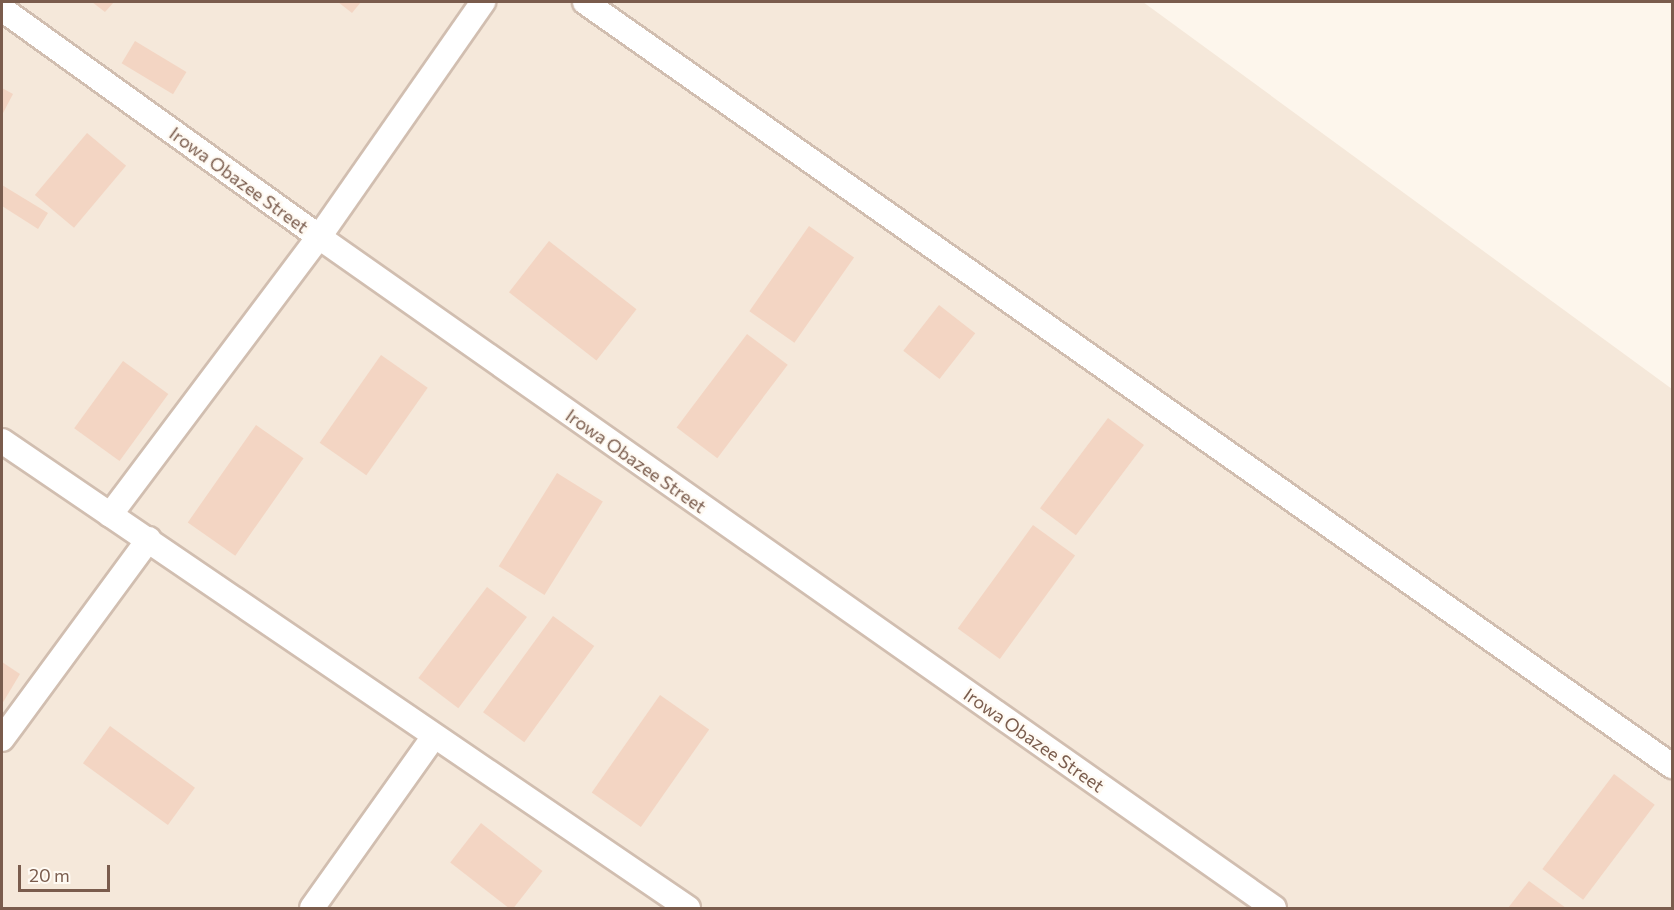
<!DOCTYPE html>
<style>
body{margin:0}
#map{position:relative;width:1674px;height:910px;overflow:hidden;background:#fdf6ec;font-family:Commissioner,sans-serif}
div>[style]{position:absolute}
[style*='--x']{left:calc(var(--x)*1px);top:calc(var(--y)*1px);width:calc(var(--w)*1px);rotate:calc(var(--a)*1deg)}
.residential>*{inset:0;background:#f5e8da}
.building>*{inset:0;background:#f3d5c3;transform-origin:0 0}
.roads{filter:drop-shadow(2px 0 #d1beb0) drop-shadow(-2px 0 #d1beb0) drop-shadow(0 2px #d1beb0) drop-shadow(0 -2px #d1beb0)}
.minor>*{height:24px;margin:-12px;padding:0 12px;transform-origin:12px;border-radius:12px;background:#fff}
span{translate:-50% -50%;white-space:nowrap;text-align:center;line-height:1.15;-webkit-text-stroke:4.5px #fffaf3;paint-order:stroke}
.street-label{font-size:18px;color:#7a5c4d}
.frame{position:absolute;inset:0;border:3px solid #7a5c4d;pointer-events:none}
.scale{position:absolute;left:18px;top:865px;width:92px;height:27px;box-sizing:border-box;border:3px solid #7a5c4d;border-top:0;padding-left:8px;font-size:18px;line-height:21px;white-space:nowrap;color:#7a5c4d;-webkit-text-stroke:4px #fffaf3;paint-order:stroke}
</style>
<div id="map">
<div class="residential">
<i style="clip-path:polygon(2px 2px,1143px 2px,1672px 389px,1672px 908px,2px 908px)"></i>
</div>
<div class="building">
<i style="clip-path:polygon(92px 2px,114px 2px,105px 12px)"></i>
<i style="clip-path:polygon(338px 2px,361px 2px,352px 13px)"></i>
<i style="left:135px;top:41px;width:60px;height:26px;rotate:31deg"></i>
<i style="clip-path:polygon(2px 88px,13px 94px,2px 115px)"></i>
<i style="left:87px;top:133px;width:51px;height:81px;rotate:40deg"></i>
<i style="clip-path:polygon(2px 185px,48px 213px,38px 229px,2px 206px)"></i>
<i style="left:809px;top:226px;width:55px;height:104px;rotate:35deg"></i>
<i style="left:549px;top:241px;width:111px;height:65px;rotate:38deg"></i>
<i style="left:939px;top:305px;width:46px;height:58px;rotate:38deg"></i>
<i style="left:747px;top:334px;width:51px;height:117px;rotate:37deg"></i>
<i style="left:381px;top:355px;width:57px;height:107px;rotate:35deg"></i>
<i style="left:123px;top:361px;width:56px;height:83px;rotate:36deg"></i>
<i style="left:1108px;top:418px;width:45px;height:113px;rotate:37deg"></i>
<i style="left:256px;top:425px;width:58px;height:119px;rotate:35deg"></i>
<i style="left:557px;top:473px;width:54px;height:110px;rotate:32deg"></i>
<i style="left:1033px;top:525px;width:52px;height:128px;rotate:36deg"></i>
<i style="left:487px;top:587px;width:50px;height:114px;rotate:37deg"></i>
<i style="left:553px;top:616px;width:51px;height:119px;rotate:36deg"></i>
<i style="clip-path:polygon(2px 662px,20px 674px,2px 704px)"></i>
<i style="left:660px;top:695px;width:60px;height:119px;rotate:35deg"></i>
<i style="left:110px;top:726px;width:105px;height:46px;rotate:36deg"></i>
<i style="left:1614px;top:774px;width:51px;height:119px;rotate:37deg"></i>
<i style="left:481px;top:823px;width:78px;height:50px;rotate:38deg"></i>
<i style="clip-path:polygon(1529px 881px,1566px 908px,1508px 908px)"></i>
</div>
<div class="roads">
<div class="minor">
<i style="--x:585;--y:2;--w:1329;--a:35.1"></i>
<i style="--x:2;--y:9;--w:390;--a:35.7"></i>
<i style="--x:319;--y:237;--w:1167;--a:35.09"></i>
<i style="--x:2;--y:441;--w:830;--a:34.25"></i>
<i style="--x:110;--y:515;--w:348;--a:-53.1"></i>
<i style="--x:319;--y:237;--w:287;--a:-55.1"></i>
<i style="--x:2;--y:739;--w:248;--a:-53.7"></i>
<i style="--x:312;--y:908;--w:209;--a:-54.6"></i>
</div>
</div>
<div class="street-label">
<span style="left:239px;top:180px;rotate:36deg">Irowa Obazee Street</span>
<span style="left:636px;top:461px;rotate:35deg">Irowa Obazee Street</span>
<span style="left:1034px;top:740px;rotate:35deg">Irowa Obazee Street</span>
</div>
<div class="frame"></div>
<div class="scale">20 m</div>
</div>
